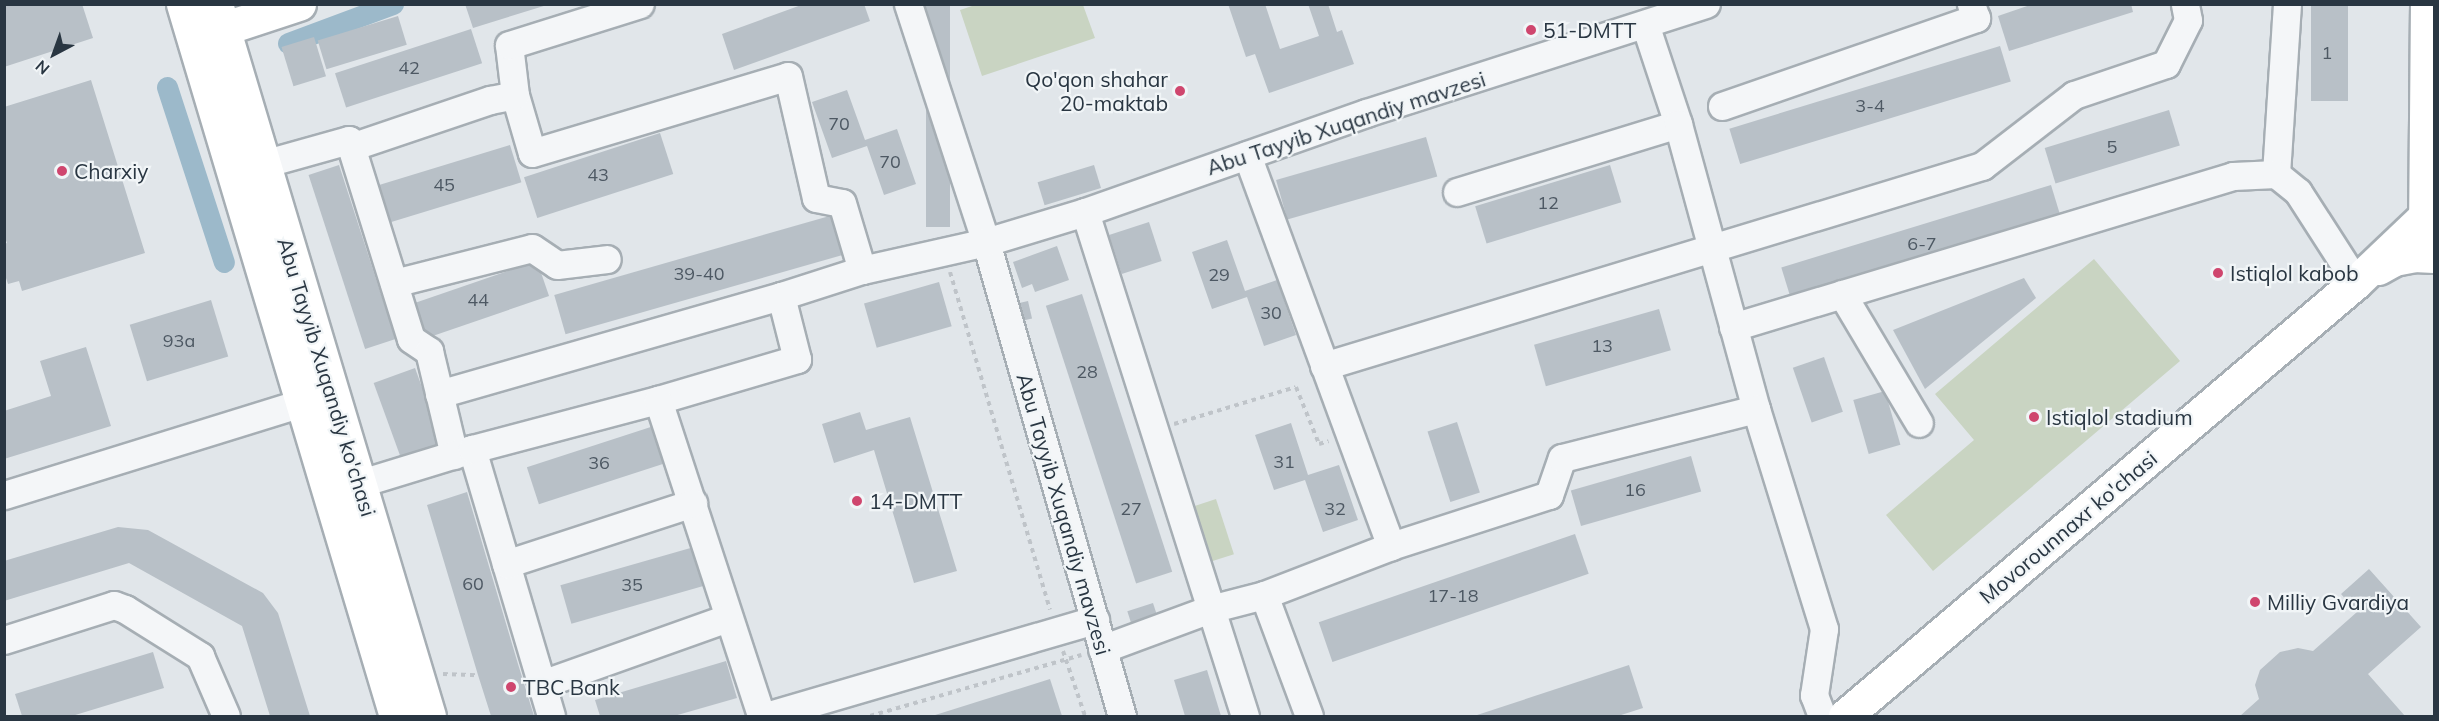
<!DOCTYPE html>
<style>
body{margin:0}
#map{position:relative;width:2439px;height:721px;overflow:hidden;background:#e1e6ea;font-family:Mulish,sans-serif}
div>[style]{position:absolute}
[style*='--x']{left:calc(var(--x)*1px);top:calc(var(--y)*1px);width:calc(var(--w)*1px);rotate:calc(var(--a)*1deg)}
.green>*{inset:0;background:#c9d4c2;transform-origin:0 0}
.canal>*{height:21px;margin:-10.5px;padding:0 10.5px;transform-origin:10.5px;border-radius:10.5px;background:#9cb9ca}
.building>*{inset:0;background:#b8c0c7;transform-origin:0 0}
.path>*{height:4px;margin-top:-2px;transform-origin:0;background:repeating-linear-gradient(90deg,#bfc4c9 0 4.5px,transparent 0 9px)}
.roads{filter:drop-shadow(2px 0 #a6aeb4) drop-shadow(-2px 0 #a6aeb4) drop-shadow(0 2px #a6aeb4) drop-shadow(0 -2px #a6aeb4)}
.minor>*{height:27px;margin:-13.5px;padding:0 13.5px;transform-origin:13.5px;border-radius:13.5px;background:#f4f6f8}
.major>*{height:33px;margin:-16.5px;padding:0 16.5px;transform-origin:16.5px;border-radius:16.5px;background:#fff}
.highway>*{height:33px;margin:-16.5px;padding:0 16.5px;transform-origin:16.5px;border-radius:16.5px;background:#fff}
.dots>*{width:16px;height:16px;translate:-50% -50%;box-sizing:border-box;border:3px solid #f1f5f7;border-radius:50%}
span{translate:-50% -50%;white-space:nowrap;text-align:center;line-height:1.15;-webkit-text-stroke:4.5px #f1f5f7;paint-order:stroke}
.number-label{font-size:18px;color:#4d5863}
.number-label span{-webkit-text-stroke-width:0}
.poi-label{font-size:21px;color:#293642}
.left{translate:0 -50%;text-align:left}
.right{translate:-100% -50%;text-align:right}
.street-label{font-size:21px;color:#293642}
.frame{position:absolute;inset:0;border:6px solid #293642;pointer-events:none}
.north{position:absolute;left:24px;top:24px;width:60px;height:60px;-webkit-text-stroke:4px #f1f5f7;paint-order:stroke;rotate:221deg;font-size:16px;font-weight:700;line-height:24px;text-align:center;color:#293642}
.north::after{content:'';display:block;margin:auto;width:21px;height:27px;background:#293642;clip-path:polygon(50% 0,100% 100%,50% 72%,0 100%)}
</style>
<div id="map">
<div class="green">
<i style="clip-path:polygon(975px 5px,1083px 5px,1095px 38px,982px 76px,960px 10px)"></i>
<i style="clip-path:polygon(2094px 259px,2180px 361px,1933px 571px,1886px 515px,1974px 440px,1935px 394px)"></i>
<i style="left:1216px;top:499px;width:58px;height:24px;rotate:72deg"></i>
</div>
<div class="canal">
<i style="--x:288;--y:43;--w:112;--a:-20.4"></i>
<i style="--x:167;--y:87;--w:184;--a:72"></i>
</div>
<div class="building">
<i style="clip-path:polygon(4px 4px,82px 4px,93px 38px,4px 67px)"></i>
<i style="clip-path:polygon(465px 4px,547px 4px,547px 5px,473px 28px)"></i>
<i style="clip-path:polygon(804px 4px,864px 4px,870px 21px,734px 70px,722px 34px)"></i>
<i style="left:926px;top:4px;width:24px;height:223px"></i>
<i style="clip-path:polygon(1228px 4px,1265px 4px,1280px 49px,1319px 36px,1308px 4px,1328px 4px,1337px 32px,1342px 30px,1354px 64px,1269px 93px,1255px 54px,1246px 57px)"></i>
<i style="clip-path:polygon(2033px 4px,2131px 4px,2133px 12px,2009px 51px,1998px 16px)"></i>
<i style="left:2311px;top:4px;width:37px;height:97px"></i>
<i style="left:398px;top:16px;width:30px;height:84px;rotate:73deg"></i>
<i style="left:471px;top:29px;width:36px;height:143px;rotate:72deg"></i>
<i style="left:314px;top:37px;width:41px;height:34px;rotate:73deg"></i>
<i style="left:2000px;top:46px;width:37px;height:283px;rotate:73deg"></i>
<i style="clip-path:polygon(91px 80px,145px 253px,22px 291px,19px 281px,8px 284px,4px 272px,4px 244px,7px 243px,4px 235px,4px 107px)"></i>
<i style="clip-path:polygon(847px 90px,865px 140px,897px 129px,916px 184px,884px 195px,867px 146px,832px 158px,812px 102px)"></i>
<i style="left:2169px;top:110px;width:37px;height:130px;rotate:73deg"></i>
<i style="left:660px;top:133px;width:43px;height:143px;rotate:72deg"></i>
<i style="left:1426px;top:137px;width:41px;height:156px;rotate:74deg"></i>
<i style="left:510px;top:145px;width:39px;height:148px;rotate:73deg"></i>
<i style="left:339px;top:165px;width:183px;height:32px;rotate:72deg"></i>
<i style="left:1094px;top:165px;width:24px;height:59px;rotate:73deg"></i>
<i style="left:1610px;top:165px;width:39px;height:141px;rotate:73deg"></i>
<i style="left:2051px;top:185px;width:37px;height:282px;rotate:73deg"></i>
<i style="left:833px;top:215px;width:41px;height:290px;rotate:74deg"></i>
<i style="left:1149px;top:222px;width:41px;height:42px;rotate:72deg"></i>
<i style="clip-path:polygon(1227px 240px,1245px 291px,1277px 280px,1296px 335px,1264px 346px,1247px 297px,1212px 309px,1192px 252px)"></i>
<i style="clip-path:polygon(1057px 246px,1069px 280px,1035px 292px,1032px 284px,1022px 288px,1013px 262px)"></i>
<i style="left:537px;top:261px;width:37px;height:137px;rotate:71deg"></i>
<i style="clip-path:polygon(2024px 278px,2036px 298px,1925px 389px,1893px 330px)"></i>
<i style="left:939px;top:282px;width:46px;height:78px;rotate:74deg"></i>
<i style="left:1082px;top:294px;width:292px;height:38px;rotate:72deg"></i>
<i style="left:211px;top:300px;width:59px;height:85px;rotate:73deg"></i>
<i style="left:1028px;top:301px;width:18px;height:20px;rotate:77deg"></i>
<i style="left:1659px;top:309px;width:43px;height:130px;rotate:74deg"></i>
<i style="clip-path:polygon(86px 347px,111px 426px,4px 459px,4px 411px,51px 396px,40px 361px)"></i>
<i style="left:1824px;top:357px;width:58px;height:33px;rotate:71deg"></i>
<i style="left:415px;top:368px;width:88px;height:44px;rotate:70deg"></i>
<i style="left:1885px;top:391px;width:56px;height:33px;rotate:74deg"></i>
<i style="clip-path:polygon(860px 412px,866px 430px,910px 417px,957px 571px,914px 583px,874px 450px,834px 463px,822px 424px)"></i>
<i style="left:1457px;top:422px;width:74px;height:31px;rotate:72deg"></i>
<i style="clip-path:polygon(1291px 423px,1308px 475px,1339px 465px,1358px 520px,1323px 532px,1305px 480px,1274px 490px,1255px 435px)"></i>
<i style="left:660px;top:424px;width:39px;height:140px;rotate:72deg"></i>
<i style="left:1691px;top:456px;width:37px;height:125px;rotate:74deg"></i>
<i style="clip-path:polygon(467px 492px,518px 664px,534px 716px,491px 716px,478px 675px,427px 505px)"></i>
<i style="clip-path:polygon(118px 527px,148px 530px,263px 593px,278px 613px,310px 716px,270px 716px,242px 626px,129px 563px,4px 601px,4px 561px)"></i>
<i style="left:1575px;top:534px;width:42px;height:271px;rotate:71deg"></i>
<i style="left:694px;top:547px;width:40px;height:139px;rotate:74deg"></i>
<i style="clip-path:polygon(2369px 569px,2421px 627px,2368px 674px,2405px 716px,2240px 716px,2259px 699px,2255px 685px,2260px 670px,2280px 652px,2298px 648px,2313px 651px,2357px 612px,2341px 594px)"></i>
<i style="left:1153px;top:603px;width:19px;height:27px;rotate:72deg"></i>
<i style="clip-path:polygon(153px 652px,164px 688px,72px 716px,22px 716px,15px 694px)"></i>
<i style="clip-path:polygon(726px 661px,737px 698px,674px 716px,600px 716px,595px 700px)"></i>
<i style="clip-path:polygon(1629px 665px,1643px 708px,1618px 716px,1474px 716px)"></i>
<i style="clip-path:polygon(1207px 670px,1221px 716px,1185px 716px,1174px 680px)"></i>
<i style="clip-path:polygon(1050px 679px,1062px 716px,932px 716px)"></i>
</div>
<div class="path">
<i style="--x:950;--y:272;--w:352;--a:73.5"></i>
<i style="--x:1174;--y:424;--w:127;--a:-16.9"></i>
<i style="--x:1296;--y:387;--w:61;--a:68"></i>
<i style="--x:1319;--y:444;--w:10;--a:-17"></i>
<i style="--x:1063;--y:651;--w:69;--a:71.3"></i>
<i style="--x:443;--y:674;--w:35;--a:2"></i>
<i style="--x:870;--y:716;--w:220;--a:-16.1"></i>
</div>
<div class="roads">
<div class="minor">
<i style="--x:908;--y:4;--w:250;--a:71.9"></i>
<i style="--x:986;--y:242;--w:493;--a:74"></i>
<i style="--x:1645;--y:24;--w:105;--a:71.7"></i>
<i style="--x:515;--y:95;--w:60;--a:73.7"></i>
<i style="--x:532;--y:153;--w:267;--a:-16.7"></i>
<i style="--x:788;--y:76;--w:125;--a:77.1"></i>
<i style="--x:816;--y:198;--w:26;--a:11"></i>
<i style="--x:842;--y:203;--w:70;--a:73.4"></i>
<i style="--x:862;--y:270;--w:127;--a:-12.7"></i>
<i style="--x:986;--y:242;--w:103;--a:-16.9"></i>
<i style="--x:1085;--y:212;--w:298;--a:-19.4"></i>
<i style="--x:1366;--y:113;--w:357;--a:-17.8"></i>
<i style="--x:1722;--y:106;--w:269;--a:-19.1"></i>
<i style="--x:1976;--y:18;--w:15;--a:-110"></i>
<i style="--x:351;--y:147;--w:147;--a:-18.7"></i>
<i style="--x:490;--y:100;--w:25;--a:-11"></i>
<i style="--x:515;--y:95;--w:50;--a:-96.8"></i>
<i style="--x:509;--y:45;--w:137;--a:-17.4"></i>
<i style="--x:1247;--y:155;--w:417;--a:69.8"></i>
<i style="--x:263;--y:164;--w:89;--a:-15.6"></i>
<i style="--x:349;--y:140;--w:208;--a:72.7"></i>
<i style="--x:411;--y:339;--w:22;--a:34"></i>
<i style="--x:429;--y:351;--w:107;--a:76.5"></i>
<i style="--x:2276;--y:174;--w:170;--a:-86.3"></i>
<i style="--x:1457;--y:192;--w:231;--a:-17.1"></i>
<i style="--x:1678;--y:124;--w:295;--a:74.7"></i>
<i style="--x:1085;--y:212;--w:529;--a:72.39"></i>
<i style="--x:394;--y:283;--w:142;--a:-14.2"></i>
<i style="--x:532;--y:248;--w:30;--a:34"></i>
<i style="--x:557;--y:265;--w:50;--a:-6.8"></i>
<i style="--x:1842;--y:294;--w:150;--a:59.2"></i>
<i style="--x:1733;--y:327;--w:522;--a:-16.8"></i>
<i style="--x:2233;--y:176;--w:43;--a:-2.7"></i>
<i style="--x:2276;--y:174;--w:28;--a:39"></i>
<i style="--x:2298;--y:192;--w:107;--a:57.2"></i>
<i style="--x:1324;--y:366;--w:688;--a:-16.91"></i>
<i style="--x:1982;--y:166;--w:116;--a:-37.7"></i>
<i style="--x:2074;--y:95;--w:97;--a:-18.6"></i>
<i style="--x:2166;--y:64;--w:49;--a:-63.4"></i>
<i style="--x:2188;--y:20;--w:16;--a:-101"></i>
<i style="--x:439;--y:394;--w:356;--a:-16"></i>
<i style="--x:658;--y:400;--w:145;--a:-16.4"></i>
<i style="--x:797;--y:359;--w:65;--a:-104.3"></i>
<i style="--x:781;--y:296;--w:85;--a:-17.8"></i>
<i style="--x:472;--y:449;--w:278;--a:73.5"></i>
<i style="--x:358;--y:484;--w:119;--a:-17.1"></i>
<i style="--x:472;--y:449;--w:192;--a:-14.8"></i>
<i style="--x:658;--y:400;--w:332;--a:71.9"></i>
<i style="--x:4;--y:495;--w:312;--a:-17.2"></i>
<i style="--x:506;--y:564;--w:197;--a:-18.1"></i>
<i style="--x:1264;--y:595;--w:129;--a:69.6"></i>
<i style="--x:4;--y:640;--w:115;--a:-17.7"></i>
<i style="--x:114;--y:605;--w:12;--a:20"></i>
<i style="--x:125;--y:609;--w:89;--a:32.1"></i>
<i style="--x:200;--y:656;--w:65;--a:66.6"></i>
<i style="--x:1102;--y:649;--w:115;--a:-20.3"></i>
<i style="--x:1210;--y:609;--w:56;--a:-14.5"></i>
<i style="--x:1264;--y:595;--w:136;--a:-21.1"></i>
<i style="--x:1391;--y:546;--w:166;--a:-17.9"></i>
<i style="--x:1549;--y:495;--w:39;--a:-71"></i>
<i style="--x:1562;--y:458;--w:200;--a:-14.2"></i>
<i style="--x:1756;--y:409;--w:230;--a:72.8"></i>
<i style="--x:1824;--y:629;--w:67;--a:98.6"></i>
<i style="--x:1814;--y:695;--w:22;--a:69"></i>
<i style="--x:542;--y:684;--w:196;--a:-19.6"></i>
<i style="--x:766;--y:716;--w:343;--a:-16.3"></i>
</div>
<div class="major">
<i style="--x:183;--y:4;--w:743;--a:73.35"></i>
<i style="--x:216;--y:4;--w:743;--a:73.35"></i>
<i style="--x:2427;--y:4;--w:213;--a:90.5"></i>
<i style="--x:2425;--y:217;--w:13;--a:45"></i>
<i style="--x:204;--y:35;--w:100;--a:-18.1"></i>
</div>
<div class="highway">
<i style="--x:2431;--y:4;--w:10;--a:73"></i>
<i style="--x:2378;--y:268;--w:18;--a:-29"></i>
<i style="--x:2394;--y:259;--w:20;--a:-11"></i>
<i style="--x:2414;--y:255;--w:20;--a:3"></i>
<i style="--x:1845;--y:716;--w:670;--a:-40.34"></i>
<i style="--x:2356;--y:282;--w:108;--a:-43.5"></i>
</div>
</div>
<div class="dots">
<i style="left:1531px;top:30px;background:#cf466e"></i>
<i style="left:1180px;top:91px;background:#cf466e"></i>
<i style="left:62px;top:171px;background:#cf466e"></i>
<i style="left:2218px;top:273px;background:#cf466e"></i>
<i style="left:2034px;top:417px;background:#cf466e"></i>
<i style="left:857px;top:501px;background:#cf466e"></i>
<i style="left:2255px;top:602px;background:#cf466e"></i>
<i style="left:511px;top:687px;background:#cf466e"></i>
</div>
<div class="number-label">
<span style="left:2327px;top:53px">1</span>
<span style="left:409px;top:68px">42</span>
<span style="left:1870px;top:106px">3-4</span>
<span style="left:839px;top:124px">70</span>
<span style="left:2112px;top:147px">5</span>
<span style="left:890px;top:162px">70</span>
<span style="left:598px;top:175px">43</span>
<span style="left:444px;top:185px">45</span>
<span style="left:1548px;top:203px">12</span>
<span style="left:1922px;top:244px">6-7</span>
<span style="left:699px;top:274px">39-40</span>
<span style="left:1219px;top:275px">29</span>
<span style="left:478px;top:300px">44</span>
<span style="left:1271px;top:313px">30</span>
<span style="left:179px;top:341px">93a</span>
<span style="left:1602px;top:346px">13</span>
<span style="left:1087px;top:372px">28</span>
<span style="left:1284px;top:462px">31</span>
<span style="left:599px;top:463px">36</span>
<span style="left:1635px;top:490px">16</span>
<span style="left:1131px;top:509px">27</span>
<span style="left:1335px;top:509px">32</span>
<span style="left:473px;top:584px">60</span>
<span style="left:632px;top:585px">35</span>
<span style="left:1453px;top:596px">17-18</span>
</div>
<div class="poi-label">
<span class="left" style="left:1543px;top:30px">51-DMTT</span>
<span class="right" style="left:1168px;top:91px">Qo'qon shahar<br>20-maktab</span>
<span class="left" style="left:74px;top:171px">Charxiy</span>
<span class="left" style="left:2230px;top:273px">Istiqlol kabob</span>
<span class="left" style="left:2046px;top:417px">Istiqlol stadium</span>
<span class="left" style="left:869px;top:501px">14-DMTT</span>
<span class="left" style="left:2267px;top:602px">Milliy Gvardiya</span>
<span class="left" style="left:523px;top:687px">TBC Bank</span>
</div>
<div class="street-label">
<span style="left:1346px;top:123px;rotate:-18deg">Abu Tayyib Xuqandiy mavzesi</span>
<span style="left:327px;top:377px;rotate:73deg">Abu Tayyib Xuqandiy ko'chasi</span>
<span style="left:1064px;top:514px;rotate:74deg">Abu Tayyib Xuqandiy mavzesi</span>
<span style="left:2068px;top:527px;rotate:-40deg">Movorounnaxr ko'chasi</span>
</div>
<div class="frame"></div>
<div class="north">N</div>
</div>
